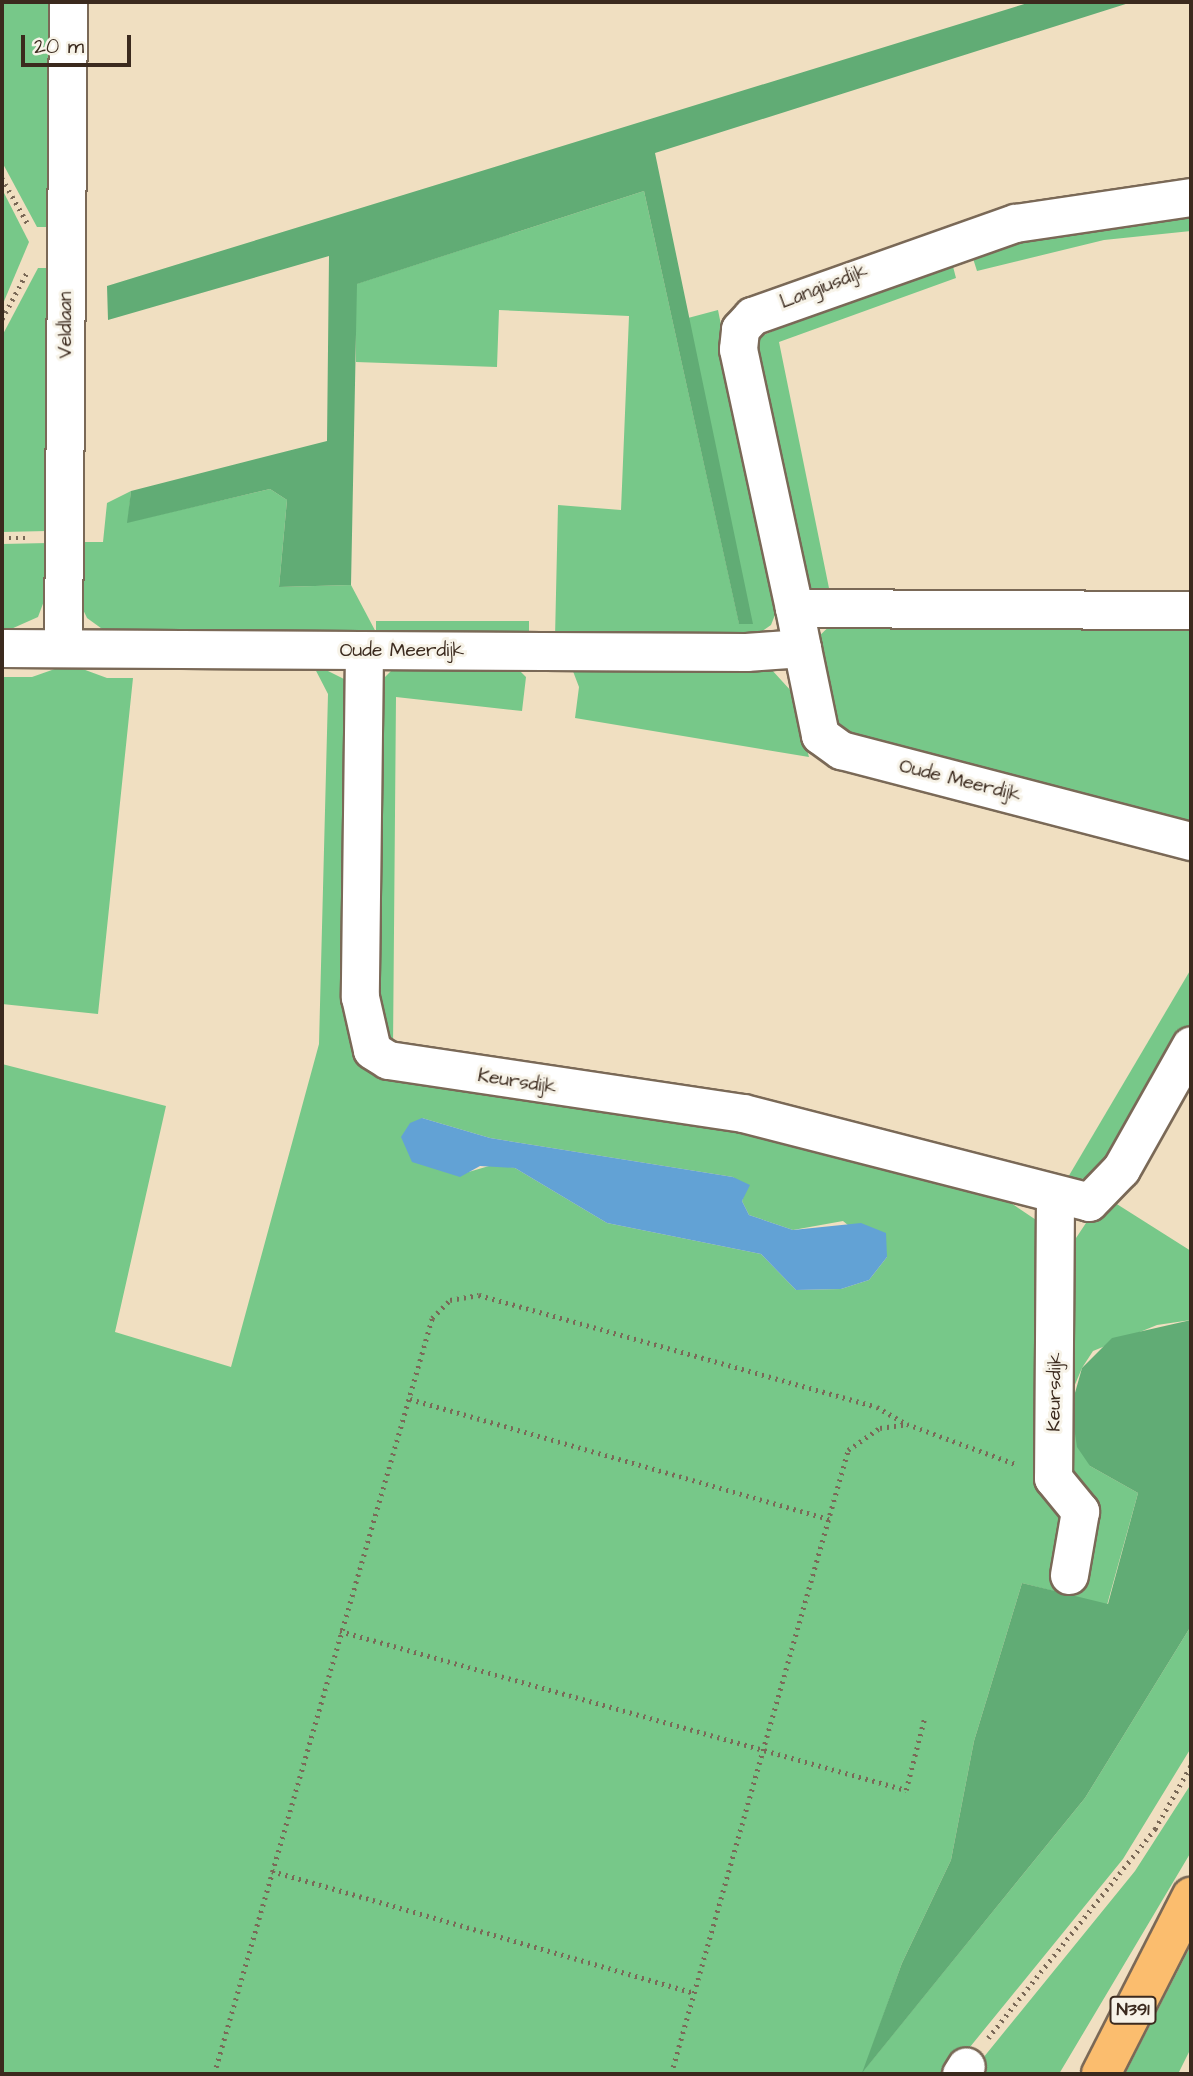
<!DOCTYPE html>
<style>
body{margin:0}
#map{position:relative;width:1193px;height:2076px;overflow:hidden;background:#f0dfc1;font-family:"Architects Daughter",sans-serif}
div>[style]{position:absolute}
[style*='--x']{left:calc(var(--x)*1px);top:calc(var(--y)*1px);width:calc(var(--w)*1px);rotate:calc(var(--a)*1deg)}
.green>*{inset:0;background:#77c889;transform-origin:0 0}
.forest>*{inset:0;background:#61ac75}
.water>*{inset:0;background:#62a2d5}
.path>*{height:4.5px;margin-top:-2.25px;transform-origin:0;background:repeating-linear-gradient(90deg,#7a6957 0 2px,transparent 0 7px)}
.roads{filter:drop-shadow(2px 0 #7a6957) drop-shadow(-2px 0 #7a6957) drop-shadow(0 2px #7a6957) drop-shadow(0 -2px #7a6957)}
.minor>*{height:37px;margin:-18.5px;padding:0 18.5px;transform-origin:18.5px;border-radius:18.5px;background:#fff}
.major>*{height:38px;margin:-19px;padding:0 19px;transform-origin:19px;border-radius:19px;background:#fbbd6e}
span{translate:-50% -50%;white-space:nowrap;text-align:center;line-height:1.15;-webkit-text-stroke:6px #f7f3e8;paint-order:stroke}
.shield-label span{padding:2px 5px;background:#f7f3e8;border:2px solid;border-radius:5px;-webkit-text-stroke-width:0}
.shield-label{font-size:18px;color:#3b2a1e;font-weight:700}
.street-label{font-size:19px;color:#3b2a1e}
.frame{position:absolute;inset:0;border:4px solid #3b2a1e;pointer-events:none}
.scale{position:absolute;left:21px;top:35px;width:110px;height:32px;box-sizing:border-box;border:4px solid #3b2a1e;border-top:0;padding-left:9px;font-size:21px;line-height:24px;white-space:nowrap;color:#3b2a1e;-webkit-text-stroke:5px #f7f3e8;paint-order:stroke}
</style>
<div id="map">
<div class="green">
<i style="clip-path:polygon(2px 2px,51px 2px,48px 227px,37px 227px,2px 162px)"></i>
<i style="clip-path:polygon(2px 189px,29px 242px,2px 306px)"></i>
<i style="clip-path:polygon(644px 191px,739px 623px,752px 624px,688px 318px,718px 310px,778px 607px,771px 625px,754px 637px,555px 638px,558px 505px,621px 510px,629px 316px,499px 310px,497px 367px,356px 362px,356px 284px)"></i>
<i style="clip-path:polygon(1191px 209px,1191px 231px,1104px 240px,977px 271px,970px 249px)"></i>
<i style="clip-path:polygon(950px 255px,956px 278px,779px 342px,830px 593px,815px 591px,804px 585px,755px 346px,759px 337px)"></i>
<i style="clip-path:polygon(38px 268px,48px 268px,47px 531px,2px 532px,2px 336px)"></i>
<i style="clip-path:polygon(270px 489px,287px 500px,279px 587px,351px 585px,378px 636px,105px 631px,87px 618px,78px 599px,78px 542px,103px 542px,107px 503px,131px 491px,128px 522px)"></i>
<i style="clip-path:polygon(48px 543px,47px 593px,38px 617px,2px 633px,2px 544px)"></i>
<i style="clip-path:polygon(837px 619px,1191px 620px,1191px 827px,838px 734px,816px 639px)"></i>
<i style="left:376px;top:621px;width:153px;height:15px"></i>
<i style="clip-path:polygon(evenodd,312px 663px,346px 680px,352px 1044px,803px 1145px,1008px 1201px,1072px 1244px,1094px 1211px,1112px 1201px,1191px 1251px,1191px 1320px,1157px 1325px,1093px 1351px,1082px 1368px,1074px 1387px,1090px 1466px,1138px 1493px,1107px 1605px,1022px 1583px,974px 1741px,951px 1860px,902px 1963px,864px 2070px,1085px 1798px,1191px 1626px,1191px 1748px,1123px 1859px,948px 2074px,2px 2074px,2px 1064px,166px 1106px,115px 1332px,231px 1367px,319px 1044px,328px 694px,312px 663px,422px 1118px,490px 1138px,733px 1177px,746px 1189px,742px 1201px,749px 1215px,793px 1230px,843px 1221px,887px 1257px,869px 1280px,841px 1289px,796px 1290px,761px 1254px,607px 1223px,515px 1168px,496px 1164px,465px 1173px,422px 1118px)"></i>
<i style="clip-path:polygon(69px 664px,107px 678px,133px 678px,98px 1014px,2px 1004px,2px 677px,32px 677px)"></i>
<i style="clip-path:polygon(514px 665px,526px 677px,522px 711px,396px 697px,393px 1048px,377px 1032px,378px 684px,395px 667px)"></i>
<i style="clip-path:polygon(571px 666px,771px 669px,792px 692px,809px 757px,575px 718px,579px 687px)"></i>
<i style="clip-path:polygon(1191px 969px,1191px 1024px,1169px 1065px,1096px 1175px,1064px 1184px)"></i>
<i style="clip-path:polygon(1191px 1784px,1191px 1852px,1059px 2074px,970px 2074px,1135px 1871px)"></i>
<i style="clip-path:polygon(1191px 1945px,1191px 2048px,1178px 2074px,1125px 2074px)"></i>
</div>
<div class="forest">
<i style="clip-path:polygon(1031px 2px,1132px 2px,655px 153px,753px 624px,739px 624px,644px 191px,357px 284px,351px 585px,279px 587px,287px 500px,270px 489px,127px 523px,131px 491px,327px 441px,329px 256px,108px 320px,107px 286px)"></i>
<i style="clip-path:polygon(1191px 1320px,1191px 1626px,1085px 1798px,862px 2073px,902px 1963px,951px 1860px,974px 1741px,1022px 1583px,1108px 1604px,1138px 1493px,1090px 1466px,1077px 1447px,1071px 1407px,1082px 1368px,1112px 1338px)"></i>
</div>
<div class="water">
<i style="clip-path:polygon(422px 1118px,490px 1138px,733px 1177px,750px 1185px,742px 1201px,749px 1215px,793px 1230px,861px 1223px,886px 1233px,887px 1257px,869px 1280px,841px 1289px,796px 1290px,761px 1254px,607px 1223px,515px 1168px,480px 1166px,460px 1177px,412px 1162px,401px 1137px,410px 1123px)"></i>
</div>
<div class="path">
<i style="--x:2;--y:178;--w:53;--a:60.5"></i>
<i style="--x:2;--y:319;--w:55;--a:-62"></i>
<i style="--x:2;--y:538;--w:27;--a:0"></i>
<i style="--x:410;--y:1399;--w:436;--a:16"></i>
<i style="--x:340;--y:1631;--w:588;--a:15.69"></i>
<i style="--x:906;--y:1790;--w:76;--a:-75.6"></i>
<i style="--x:272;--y:1871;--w:439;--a:16.1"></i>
<i style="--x:988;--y:2038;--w:268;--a:-51.4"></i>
<i style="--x:1155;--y:1829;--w:73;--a:-60.6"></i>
<i style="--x:214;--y:2074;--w:787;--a:-73.91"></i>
<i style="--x:432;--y:1318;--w:25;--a:-45"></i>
<i style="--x:450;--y:1300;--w:29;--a:-10"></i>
<i style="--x:479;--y:1295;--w:413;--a:15.7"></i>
<i style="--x:877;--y:1407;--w:34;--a:30"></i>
<i style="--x:671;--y:2074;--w:649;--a:-74.16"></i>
<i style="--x:848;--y:1450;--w:39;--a:-35"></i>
<i style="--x:880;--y:1428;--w:27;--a:-8"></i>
<i style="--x:907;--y:1424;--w:116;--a:20.2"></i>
</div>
<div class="roads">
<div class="minor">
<i style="--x:794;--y:608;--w:265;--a:-102.2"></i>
<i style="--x:738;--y:349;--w:20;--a:-84"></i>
<i style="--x:740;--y:329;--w:18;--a:-47"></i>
<i style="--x:752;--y:316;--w:279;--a:-19.5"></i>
<i style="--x:1015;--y:223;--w:178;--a:-8.4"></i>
<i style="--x:63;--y:647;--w:645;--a:-89.56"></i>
<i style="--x:2;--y:648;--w:744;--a:0.31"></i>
<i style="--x:746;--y:652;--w:56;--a:-4.1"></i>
<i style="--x:802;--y:648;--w:41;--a:-101.3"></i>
<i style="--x:794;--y:608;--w:397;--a:0.3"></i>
<i style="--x:802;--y:648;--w:89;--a:78.3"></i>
<i style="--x:820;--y:735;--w:26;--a:36"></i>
<i style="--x:841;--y:750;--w:362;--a:14.6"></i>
<i style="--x:364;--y:651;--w:346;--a:90.7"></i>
<i style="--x:360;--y:997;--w:54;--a:77.2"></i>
<i style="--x:372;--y:1050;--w:19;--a:32"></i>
<i style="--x:388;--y:1060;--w:359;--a:8.5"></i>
<i style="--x:743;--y:1113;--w:357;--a:14.4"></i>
<i style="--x:1089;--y:1202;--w:46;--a:-45.9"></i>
<i style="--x:1121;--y:1169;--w:142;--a:-60.6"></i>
<i style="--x:1055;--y:1198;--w:280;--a:90.4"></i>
<i style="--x:1053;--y:1478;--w:43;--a:50.7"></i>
<i style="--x:1080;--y:1511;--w:65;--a:99.8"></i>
<i style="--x:961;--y:2074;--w:9;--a:-58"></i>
</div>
<div class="major">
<i style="--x:1101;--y:2074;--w:199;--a:-63"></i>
</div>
</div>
<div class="shield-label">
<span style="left:1133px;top:2010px">N391</span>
</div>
<div class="street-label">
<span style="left:824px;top:287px;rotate:-21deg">Langiusdijk</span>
<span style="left:66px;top:325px;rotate:-90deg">Veldlaan</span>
<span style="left:402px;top:651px">Oude Meerdijk</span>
<span style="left:960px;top:781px;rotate:14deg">Oude Meerdijk</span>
<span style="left:517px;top:1082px;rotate:9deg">Keursdijk</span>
<span style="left:1055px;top:1392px;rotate:-89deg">Keursdijk</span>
</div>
<div class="frame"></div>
<div class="scale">20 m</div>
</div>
